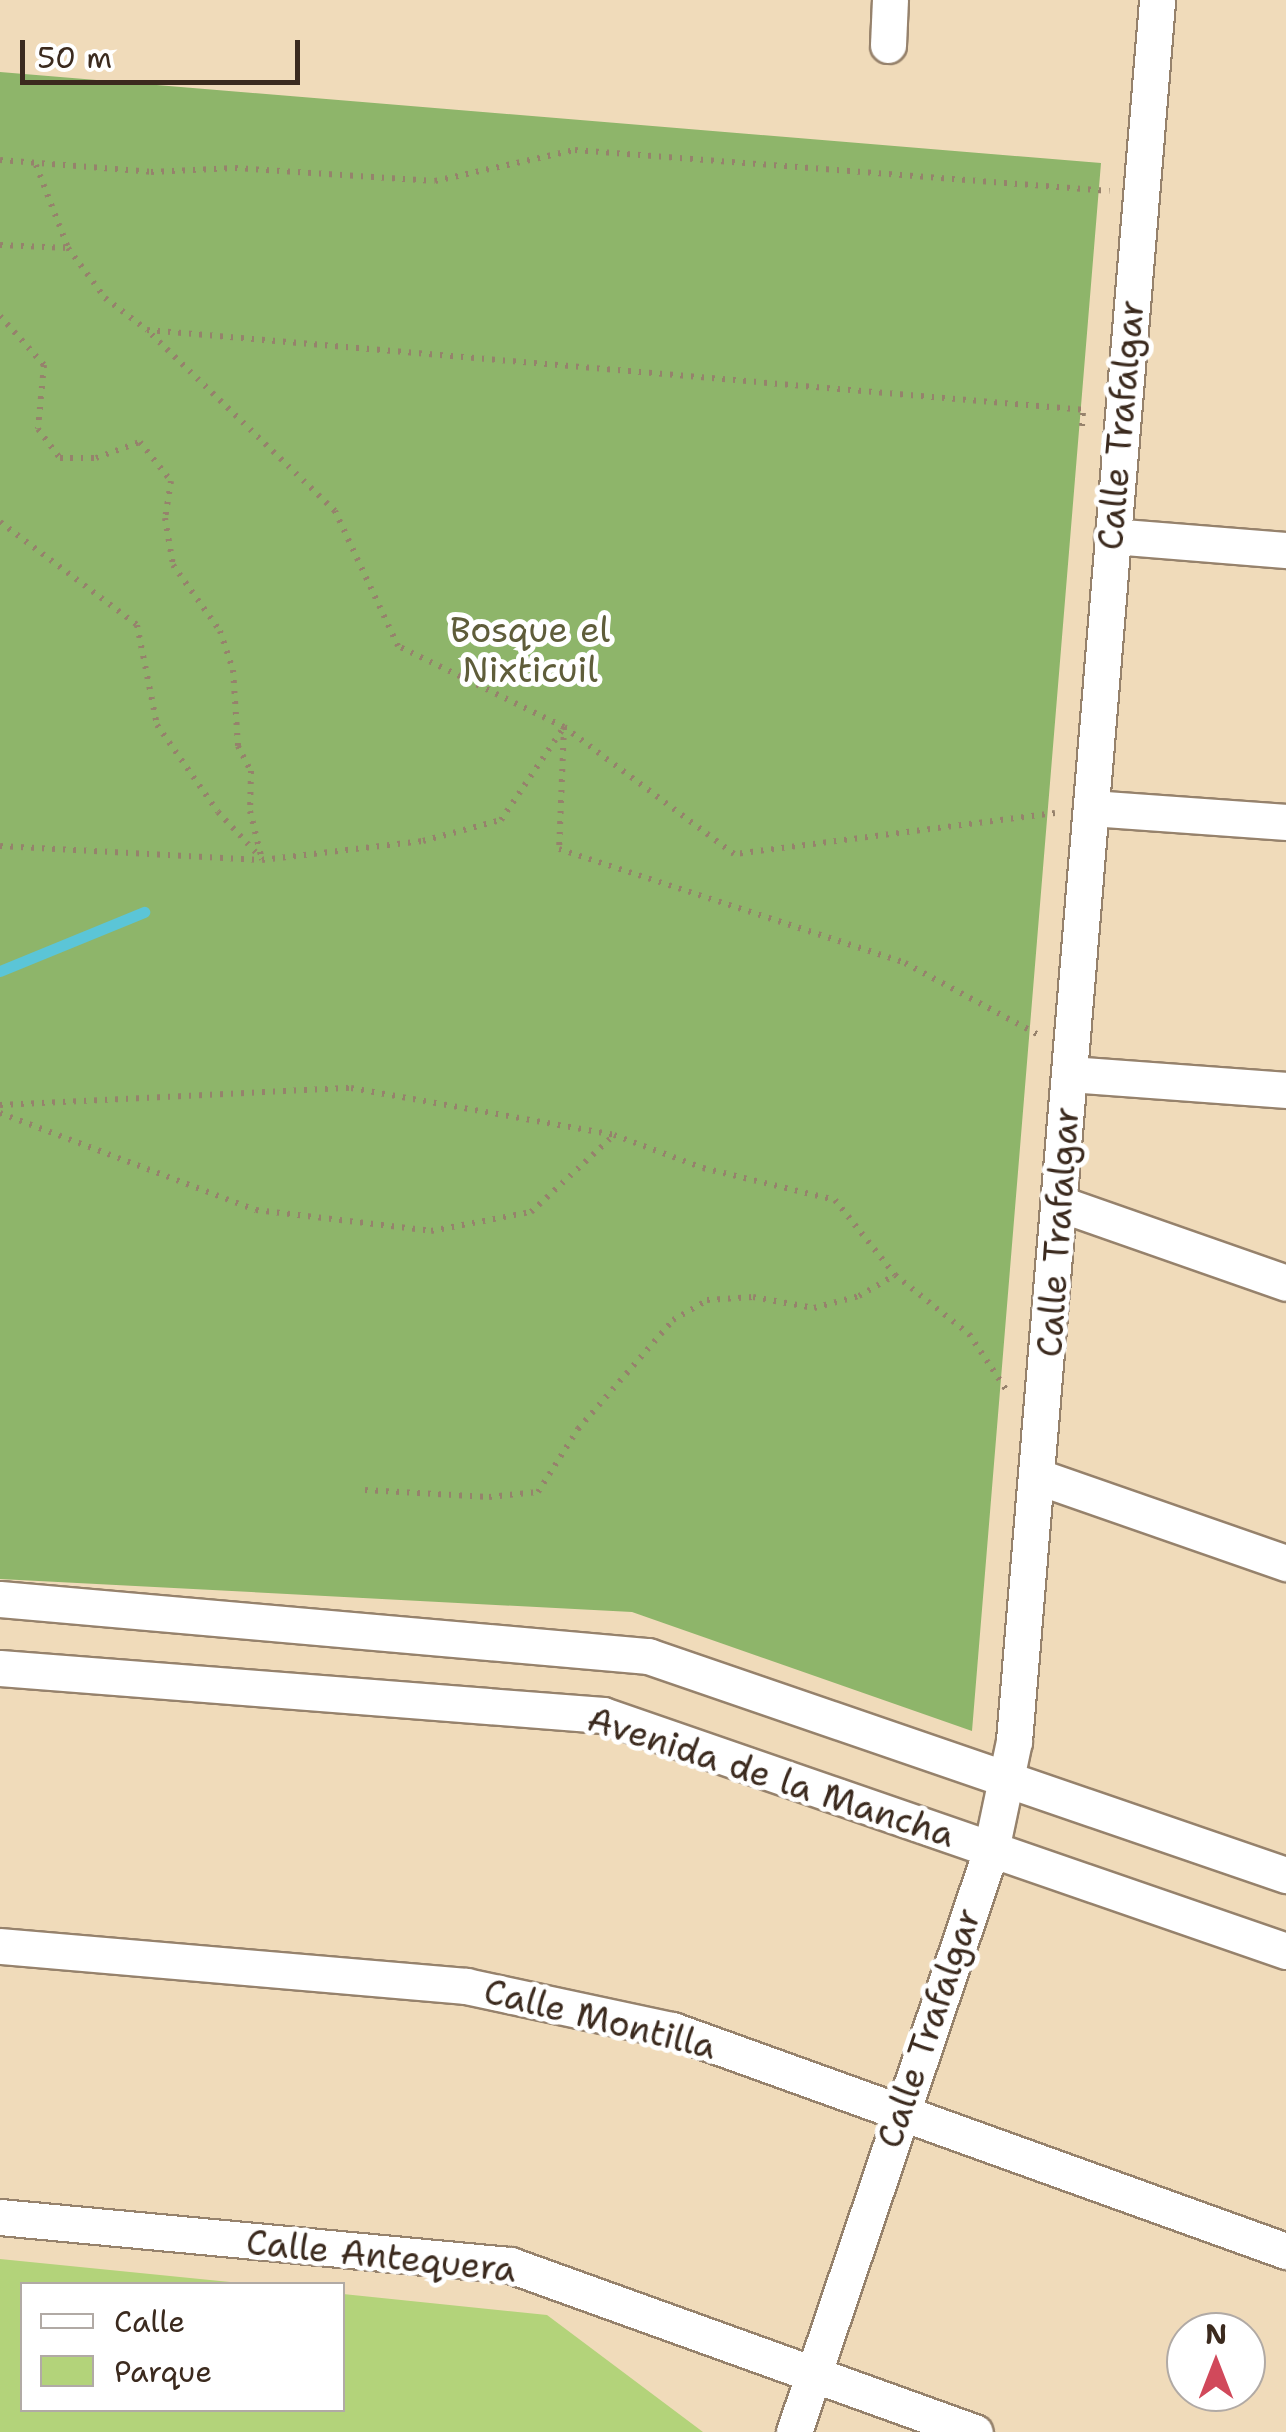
<!DOCTYPE html>
<style>
body{margin:0}
#map{position:relative;width:1286px;height:2432px;overflow:hidden;background:#f0dbba;font-family:"Shantell Sans",sans-serif}
div>[style]{position:absolute}
[style*='--x']{left:calc(var(--x)*1px);top:calc(var(--y)*1px);width:calc(var(--w)*1px);rotate:calc(var(--a)*1deg)}
.green>*{inset:0;background:#b3d37a}
.forest>*{inset:0;background:#8eb56a}
.stream>*{height:11px;margin:-5.5px;padding:0 5.5px;transform-origin:5.5px;border-radius:5.5px;background:#5bc5d7}
.path>*{height:6px;margin-top:-3px;transform-origin:0;background:repeating-linear-gradient(90deg,#96826c 0 2.5px,transparent 0 10.5px)}
.roads{filter:drop-shadow(2px 0 #96826c) drop-shadow(-2px 0 #96826c) drop-shadow(0 2px #96826c) drop-shadow(0 -2px #96826c)}
.minor>*{height:35px;margin:-17.5px;padding:0 17.5px;transform-origin:17.5px;border-radius:17.5px;background:#fff}
span{translate:-50% -50%;white-space:nowrap;text-align:center;line-height:1.15;-webkit-text-stroke:10px #fff;paint-order:stroke}
.street-label{font-size:35px;color:#3b2a1e}
.park-label{font-size:35px;color:#5f5d3a}
.legend{position:absolute;left:20px;top:2282px;width:325px;height:130px;box-sizing:border-box;background:#fff;border:2px solid #b1aaa5;margin:0;padding:12px 18px;list-style:none;font-size:30px;color:#3b2a1e}
.legend li{display:flex;align-items:center;gap:20px;height:50px}
.legend b{width:50px;border:2px solid #b1aaa5}
.north{position:absolute;left:1166px;top:2312px;width:100px;height:100px;box-sizing:border-box;background:#fff;border:2px solid #b1aaa5;border-radius:50%;rotate:0deg;font-size:28px;font-weight:700;line-height:40px;text-align:center;color:#3b2a1e}
.north::after{content:'';display:block;margin:auto;width:35px;height:45px;background:#d1495b;clip-path:polygon(50% 0,100% 100%,50% 72%,0 100%)}
.scale{position:absolute;left:20px;top:40px;width:280px;height:45px;box-sizing:border-box;border:5px solid #3b2a1e;border-top:0;padding-left:12px;font-size:30px;line-height:35px;white-space:nowrap;color:#3b2a1e;-webkit-text-stroke:8px #fff;paint-order:stroke}
</style>
<div id="map">
<div class="green">
<i style="clip-path:polygon(0 2259px,250px 2284px,22px 2284px,22px 2410px,342px 2410px,343px 2294px,547px 2315px,703px 2432px,0 2432px)"></i>
</div>
<div class="forest">
<i style="clip-path:polygon(0 72px,1101px 163px,972px 1731px,632px 1612px,0 1579px)"></i>
</div>
<div class="stream">
<i style="--x:0;--y:971;--w:156;--a:-22.3"></i>
</div>
<div class="path">
<i style="--x:0;--y:160;--w:151;--a:4.5"></i>
<i style="--x:151;--y:172;--w:84;--a:-2.7"></i>
<i style="--x:235;--y:168;--w:200;--a:3.7"></i>
<i style="--x:435;--y:181;--w:143;--a:-12.5"></i>
<i style="--x:575;--y:150;--w:536;--a:4.39"></i>
<i style="--x:36;--y:165;--w:89;--a:68.9"></i>
<i style="--x:68;--y:248;--w:62;--a:53.5"></i>
<i style="--x:105;--y:298;--w:53;--a:37.3"></i>
<i style="--x:0;--y:245;--w:68;--a:2.5"></i>
<i style="--x:0;--y:316;--w:66;--a:48.1"></i>
<i style="--x:44;--y:365;--w:64;--a:95.4"></i>
<i style="--x:38;--y:429;--w:36;--a:53"></i>
<i style="--x:60;--y:458;--w:36;--a:0"></i>
<i style="--x:96;--y:458;--w:47;--a:-20"></i>
<i style="--x:140;--y:442;--w:50;--a:51.5"></i>
<i style="--x:171;--y:481;--w:37;--a:99"></i>
<i style="--x:165;--y:518;--w:48;--a:80.3"></i>
<i style="--x:173;--y:565;--w:81;--a:54.5"></i>
<i style="--x:220;--y:631;--w:41;--a:71.6"></i>
<i style="--x:233;--y:670;--w:76;--a:86.2"></i>
<i style="--x:238;--y:746;--w:28;--a:63"></i>
<i style="--x:251;--y:771;--w:40;--a:91.4"></i>
<i style="--x:250;--y:811;--w:50;--a:76.2"></i>
<i style="--x:1082;--y:426;--w:16;--a:-86"></i>
<i style="--x:0;--y:522;--w:171;--a:36.9"></i>
<i style="--x:137;--y:625;--w:102;--a:78.7"></i>
<i style="--x:157;--y:725;--w:106;--a:55"></i>
<i style="--x:218;--y:812;--w:64;--a:46.9"></i>
<i style="--x:1055;--y:813;--w:324;--a:172.7"></i>
<i style="--x:734;--y:854;--w:212;--a:-143.2"></i>
<i style="--x:564;--y:727;--w:185;--a:-154"></i>
<i style="--x:398;--y:646;--w:149;--a:-115"></i>
<i style="--x:335;--y:511;--w:261;--a:-136.1"></i>
<i style="--x:147;--y:330;--w:942;--a:4.87"></i>
<i style="--x:0;--y:846;--w:262;--a:3.1"></i>
<i style="--x:262;--y:860;--w:162;--a:-6.7"></i>
<i style="--x:423;--y:841;--w:81;--a:-15.1"></i>
<i style="--x:501;--y:820;--w:112;--a:-55.9"></i>
<i style="--x:564;--y:727;--w:122;--a:92.3"></i>
<i style="--x:559;--y:849;--w:364;--a:18.2"></i>
<i style="--x:905;--y:963;--w:150;--a:28.3"></i>
<i style="--x:0;--y:1105;--w:351;--a:-2.8"></i>
<i style="--x:351;--y:1088;--w:267;--a:10.1"></i>
<i style="--x:614;--y:1135;--w:95;--a:20.3"></i>
<i style="--x:703;--y:1168;--w:136;--a:13.6"></i>
<i style="--x:835;--y:1200;--w:96;--a:51.3"></i>
<i style="--x:895;--y:1275;--w:95;--a:38.6"></i>
<i style="--x:969;--y:1334;--w:69;--a:56.3"></i>
<i style="--x:0;--y:1113;--w:274;--a:20.8"></i>
<i style="--x:256;--y:1210;--w:176;--a:6.8"></i>
<i style="--x:431;--y:1231;--w:102;--a:-10.8"></i>
<i style="--x:531;--y:1212;--w:112;--a:-42.8"></i>
<i style="--x:365;--y:1490;--w:124;--a:3.2"></i>
<i style="--x:489;--y:1497;--w:49;--a:-5.8"></i>
<i style="--x:538;--y:1492;--w:75;--a:-57.6"></i>
<i style="--x:578;--y:1429;--w:145;--a:-48.9"></i>
<i style="--x:673;--y:1320;--w:39;--a:-30"></i>
<i style="--x:707;--y:1300;--w:46;--a:-3.7"></i>
<i style="--x:753;--y:1297;--w:62;--a:10.2"></i>
<i style="--x:814;--y:1308;--w:47;--a:-14.9"></i>
<i style="--x:859;--y:1296;--w:42;--a:-30.3"></i>
</div>
<div class="roads">
<div class="minor">
<i style="--x:888;--y:45;--w:45;--a:-87.5"></i>
<i style="--x:1112;--y:536;--w:175;--a:4.6"></i>
<i style="--x:1091;--y:808;--w:196;--a:4.1"></i>
<i style="--x:1070;--y:1074;--w:217;--a:4.2"></i>
<i style="--x:1061;--y:1204;--w:238;--a:19.3"></i>
<i style="--x:1039;--y:1477;--w:262;--a:19.2"></i>
<i style="--x:0;--y:1599;--w:651;--a:5.03"></i>
<i style="--x:648;--y:1656;--w:675;--a:18.95"></i>
<i style="--x:0;--y:1668;--w:605;--a:4.46"></i>
<i style="--x:603;--y:1715;--w:723;--a:19.06"></i>
<i style="--x:0;--y:1946;--w:468;--a:4.9"></i>
<i style="--x:466;--y:1986;--w:211;--a:12.1"></i>
<i style="--x:672;--y:2030;--w:653;--a:19.8"></i>
<i style="--x:0;--y:2217;--w:512;--a:5.38"></i>
<i style="--x:510;--y:2265;--w:494;--a:19.8"></i>
<i style="--x:794;--y:2432;--w:614;--a:-71.3"></i>
<i style="--x:991;--y:1850;--w:111;--a:-78.1"></i>
<i style="--x:1014;--y:1741;--w:1747;--a:-85.3"></i>
</div>
</div>
<div class="street-label">
<span style="left:1121px;top:425px;rotate:-85deg">Calle Trafalgar</span>
<span style="left:1058px;top:1232px;rotate:-86deg">Calle Trafalgar</span>
<span style="left:771px;top:1777px;rotate:18deg">Avenida de la Mancha</span>
<span style="left:600px;top:2019px;rotate:14deg">Calle Montilla</span>
<span style="left:929px;top:2028px;rotate:-71deg">Calle Trafalgar</span>
<span style="left:381px;top:2256px;rotate:6deg">Calle Antequera</span>
</div>
<div class="park-label">
<span style="left:530px;top:650px">Bosque el<br>Nixticuil</span>
</div>
<ul class="legend">
<li><b style="height:12px;background:#fff"></b>Calle</li>
<li><b style="height:28px;background:#b3d37a"></b>Parque</li>
</ul>
<div class="north">N</div>
<div class="scale">50 m</div>
</div>
